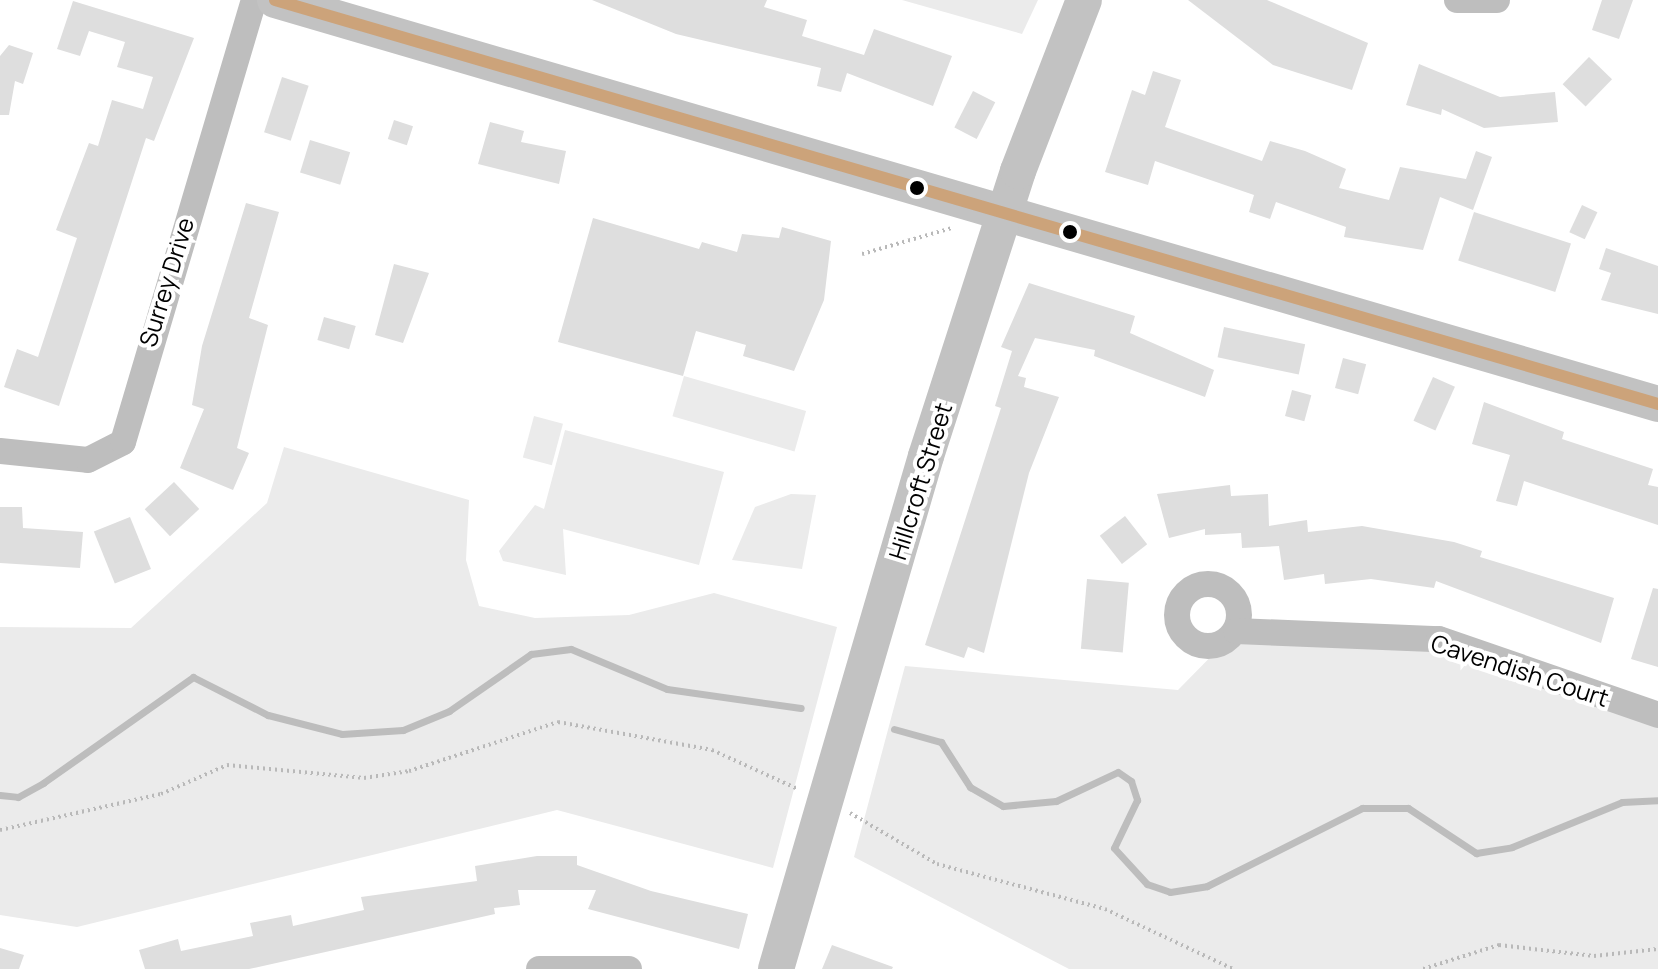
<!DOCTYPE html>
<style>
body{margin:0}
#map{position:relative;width:1658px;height:969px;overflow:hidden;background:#fff;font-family:Manrope,sans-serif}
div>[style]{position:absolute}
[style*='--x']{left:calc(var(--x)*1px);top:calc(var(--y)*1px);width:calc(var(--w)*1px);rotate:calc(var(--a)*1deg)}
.green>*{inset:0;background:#ebebeb;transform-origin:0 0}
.stream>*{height:7px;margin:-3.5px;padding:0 3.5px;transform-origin:3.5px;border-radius:3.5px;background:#bdbdbd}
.building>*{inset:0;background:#dedede;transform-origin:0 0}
.path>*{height:4px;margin-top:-2px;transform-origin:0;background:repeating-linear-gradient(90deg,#b9b9b9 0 2px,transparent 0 6px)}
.street>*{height:26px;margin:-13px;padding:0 13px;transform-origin:13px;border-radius:13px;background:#bebebe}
.street>.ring{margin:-13px;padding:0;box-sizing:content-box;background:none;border:26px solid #bebebe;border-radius:50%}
.secondary>*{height:36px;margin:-18px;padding:0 18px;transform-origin:18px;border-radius:18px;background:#c2c2c2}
.bus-1>*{height:12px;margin:-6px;padding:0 6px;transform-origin:6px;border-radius:6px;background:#cca37a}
.dots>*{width:22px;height:22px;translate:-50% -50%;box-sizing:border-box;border:4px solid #fff;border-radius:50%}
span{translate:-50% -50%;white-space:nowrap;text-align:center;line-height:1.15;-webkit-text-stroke:8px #fff;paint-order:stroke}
.street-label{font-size:24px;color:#000}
</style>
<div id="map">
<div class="green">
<i style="clip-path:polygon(902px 0,1038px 0,1022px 34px)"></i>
<i style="left:684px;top:376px;width:127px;height:42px;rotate:16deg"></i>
<i style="left:534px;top:416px;width:30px;height:43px;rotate:15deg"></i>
<i style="clip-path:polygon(565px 430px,724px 472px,699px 565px,563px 529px,566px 575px,503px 561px,499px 551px,535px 505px,544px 509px)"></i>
<i style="clip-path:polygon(284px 447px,469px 500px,466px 560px,479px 606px,535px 618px,629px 615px,714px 593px,837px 627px,773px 868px,557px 810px,77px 927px,0 915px,0 627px,131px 628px,267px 503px)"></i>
<i style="clip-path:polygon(791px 494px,816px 495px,802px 569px,732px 560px,755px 507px)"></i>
<i style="clip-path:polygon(1236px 631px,1439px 639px,1658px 715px,1658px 969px,1069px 969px,854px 857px,905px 666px,1178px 690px)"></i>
</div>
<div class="stream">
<i style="--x:894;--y:729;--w:49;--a:15.5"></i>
<i style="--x:941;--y:742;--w:54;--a:57.2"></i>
<i style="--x:970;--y:787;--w:38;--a:30"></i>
<i style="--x:1003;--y:806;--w:53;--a:-5.4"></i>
<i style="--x:1056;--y:801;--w:68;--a:-25.1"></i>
<i style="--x:1118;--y:772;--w:16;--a:35"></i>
<i style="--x:1131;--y:781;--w:20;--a:72"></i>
<i style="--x:1137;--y:800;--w:53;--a:115.6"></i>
<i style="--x:1114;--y:848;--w:49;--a:47.5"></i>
<i style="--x:1147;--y:884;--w:24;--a:19"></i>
<i style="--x:1170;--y:892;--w:37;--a:-9"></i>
<i style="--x:1207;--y:886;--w:174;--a:-26.7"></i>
<i style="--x:1362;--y:808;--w:46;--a:0"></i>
<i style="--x:1408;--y:808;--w:82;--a:33.5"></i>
<i style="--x:1476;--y:853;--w:36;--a:-9"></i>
<i style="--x:1512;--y:847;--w:119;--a:-22.2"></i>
<i style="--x:1622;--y:802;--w:36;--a:-3"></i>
<i style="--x:0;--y:795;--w:18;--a:6"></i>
<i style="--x:18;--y:797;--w:29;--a:-29"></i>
<i style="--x:43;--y:783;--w:184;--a:-35.2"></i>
<i style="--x:193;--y:677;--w:84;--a:26.9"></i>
<i style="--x:268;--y:715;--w:76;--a:14.4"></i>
<i style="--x:342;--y:734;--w:61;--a:-3.8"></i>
<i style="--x:403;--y:730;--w:50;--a:-22.4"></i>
<i style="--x:449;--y:711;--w:100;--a:-34.8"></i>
<i style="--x:531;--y:654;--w:40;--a:-7.1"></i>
<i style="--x:571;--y:649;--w:104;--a:22.6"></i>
<i style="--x:667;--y:689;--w:135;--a:8.1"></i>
</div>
<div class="building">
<i style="clip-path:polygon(592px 0,767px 0,764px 7px,807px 20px,802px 36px,864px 55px,874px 29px,952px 56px,933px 106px,847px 73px,841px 92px,817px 86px,821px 68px,676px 34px)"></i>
<i style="clip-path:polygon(1188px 0,1267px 0,1368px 43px,1352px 90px,1273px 65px)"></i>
<i style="clip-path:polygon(1602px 0,1633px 0,1619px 39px,1592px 30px)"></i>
<i style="clip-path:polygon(73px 1px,194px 38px,154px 141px,146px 138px,59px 406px,4px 387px,17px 349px,38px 357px,77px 238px,56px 230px,89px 143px,98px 146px,112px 100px,143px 109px,153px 77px,117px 67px,125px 42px,89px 31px,80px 56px,57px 49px)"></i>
<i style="clip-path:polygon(9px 45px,33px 53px,23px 84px,15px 81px,9px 115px,0 115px,0 56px)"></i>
<i style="left:1589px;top:57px;width:32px;height:38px;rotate:44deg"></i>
<i style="clip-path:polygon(1419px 64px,1500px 97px,1555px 92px,1558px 122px,1484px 128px,1442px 109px,1441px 115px,1406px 105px)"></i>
<i style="clip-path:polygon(1153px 71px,1181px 80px,1165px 127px,1262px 161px,1270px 141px,1305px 151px,1346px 169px,1339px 188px,1389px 200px,1400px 167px,1466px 179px,1476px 151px,1492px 157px,1473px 210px,1440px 197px,1423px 250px,1344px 237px,1346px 227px,1276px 202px,1270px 219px,1249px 212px,1254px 195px,1155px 161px,1148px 185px,1105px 172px,1132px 90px,1145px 95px)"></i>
<i style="left:282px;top:77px;width:28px;height:58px;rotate:18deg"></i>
<i style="left:973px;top:91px;width:25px;height:41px;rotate:27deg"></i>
<i style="left:394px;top:120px;width:20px;height:20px;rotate:18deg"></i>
<i style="clip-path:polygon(490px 122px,524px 131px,521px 142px,566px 151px,559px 184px,478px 164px)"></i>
<i style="left:310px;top:140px;width:42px;height:34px;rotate:17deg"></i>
<i style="clip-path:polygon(246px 203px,279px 212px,249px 318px,268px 325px,237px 448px,249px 453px,233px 490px,180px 468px,204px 409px,192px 405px,202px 346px)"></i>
<i style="left:1582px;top:205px;width:17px;height:30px;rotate:25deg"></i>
<i style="left:1474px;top:212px;width:102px;height:51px;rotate:18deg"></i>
<i style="clip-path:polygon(593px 218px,699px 249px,702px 242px,737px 252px,742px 234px,779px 238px,782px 227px,831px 241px,824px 300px,794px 371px,743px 356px,746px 345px,696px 331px,683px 376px,558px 342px)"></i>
<i style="clip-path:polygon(1606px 248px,1658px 266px,1658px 314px,1601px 300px,1611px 273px,1599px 269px)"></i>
<i style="clip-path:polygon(394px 264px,429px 273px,403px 343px,375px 335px)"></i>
<i style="clip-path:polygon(1029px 283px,1135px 316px,1130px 333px,1214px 370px,1205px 397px,1094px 356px,1095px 350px,1035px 338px,1018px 376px,1026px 378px,1024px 387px,1059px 397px,1029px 473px,984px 653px,968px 647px,964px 658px,925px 645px,1001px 408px,995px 406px,1012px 351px,1001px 347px)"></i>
<i style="left:324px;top:317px;width:33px;height:24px;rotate:16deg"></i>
<i style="left:1224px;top:327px;width:83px;height:31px;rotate:12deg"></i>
<i style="left:1343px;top:358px;width:24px;height:31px;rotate:15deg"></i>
<i style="left:1433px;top:377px;width:24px;height:48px;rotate:24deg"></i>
<i style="left:1292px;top:390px;width:20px;height:27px;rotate:15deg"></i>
<i style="clip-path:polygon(1484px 402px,1564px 432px,1562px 439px,1653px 469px,1648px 485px,1658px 487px,1658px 525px,1524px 481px,1517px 506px,1496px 501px,1510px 455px,1472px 444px)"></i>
<i style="left:174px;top:482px;width:37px;height:40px;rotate:47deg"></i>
<i style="clip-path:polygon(1230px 485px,1231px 496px,1268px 494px,1269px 526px,1307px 520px,1308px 532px,1362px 526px,1454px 542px,1482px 551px,1480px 557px,1614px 598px,1601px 643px,1436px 581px,1434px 588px,1371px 579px,1325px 584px,1324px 574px,1284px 580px,1279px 546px,1242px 548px,1241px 533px,1205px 535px,1205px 529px,1169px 538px,1157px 494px)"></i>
<i style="clip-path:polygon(0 507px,22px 507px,23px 528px,83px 532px,80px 568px,0 563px)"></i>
<i style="left:1125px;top:516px;width:36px;height:32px;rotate:52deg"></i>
<i style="left:130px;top:517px;width:56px;height:39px;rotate:68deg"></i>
<i style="left:1087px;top:579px;width:42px;height:70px;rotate:5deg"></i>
<i style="clip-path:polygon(1653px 588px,1658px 589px,1658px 667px,1631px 659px)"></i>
<i style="clip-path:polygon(537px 856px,577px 856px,577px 865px,651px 891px,748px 914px,739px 949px,588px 909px,596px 890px,518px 890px,520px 905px,494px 908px,495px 914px,249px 969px,145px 969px,139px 950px,178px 939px,181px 951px,253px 936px,250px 923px,291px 915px,293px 926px,364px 910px,361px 897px,477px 881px,475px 866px)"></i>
<i style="clip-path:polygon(832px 945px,893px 967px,892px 969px,822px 969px)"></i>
<i style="clip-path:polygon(0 948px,24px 955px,19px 969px,0 969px)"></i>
</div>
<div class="path">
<i style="--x:862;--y:254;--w:94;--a:-16.1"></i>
<i style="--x:850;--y:813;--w:101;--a:30.4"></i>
<i style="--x:937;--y:864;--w:174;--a:15"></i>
<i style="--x:1105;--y:909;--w:141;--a:25.1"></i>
<i style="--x:0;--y:830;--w:165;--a:-12.6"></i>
<i style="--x:161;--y:794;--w:72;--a:-23.7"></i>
<i style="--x:227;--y:765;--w:138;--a:5.4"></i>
<i style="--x:364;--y:778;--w:46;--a:-8.8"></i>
<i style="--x:409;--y:771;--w:157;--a:-18.2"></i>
<i style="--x:558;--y:722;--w:157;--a:10.3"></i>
<i style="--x:712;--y:750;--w:94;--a:24.4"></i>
<i style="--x:1423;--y:969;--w:80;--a:-17.5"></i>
<i style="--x:1499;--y:945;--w:96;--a:6.6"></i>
<i style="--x:1594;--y:956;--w:64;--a:-6.2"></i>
</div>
<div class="street">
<i style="--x:1457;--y:0;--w:40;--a:0"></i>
<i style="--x:0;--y:451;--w:88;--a:5.8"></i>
<i style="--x:88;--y:460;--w:39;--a:-27"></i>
<i style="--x:123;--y:442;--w:461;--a:-73.5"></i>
<i class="ring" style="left:1177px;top:584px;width:36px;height:36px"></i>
<i style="--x:1236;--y:631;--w:203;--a:2.3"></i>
<i style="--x:1439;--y:639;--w:232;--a:19.1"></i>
<i style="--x:539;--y:969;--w:90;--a:0"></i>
</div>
<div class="secondary">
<i style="--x:275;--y:0;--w:1441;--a:16.28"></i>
<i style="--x:776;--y:969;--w:534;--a:-73.7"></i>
<i style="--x:926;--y:456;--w:299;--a:-72.1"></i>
<i style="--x:1018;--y:171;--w:183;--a:-68.9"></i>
</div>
<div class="bus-1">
<i style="--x:275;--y:0;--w:1441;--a:16.28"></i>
</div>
<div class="dots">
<i style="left:917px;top:188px;background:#000"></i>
<i style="left:1070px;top:232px;background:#000"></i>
</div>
<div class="street-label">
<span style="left:166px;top:282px;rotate:-73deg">Surrey Drive</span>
<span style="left:920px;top:481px;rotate:-73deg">Hillcroft Street</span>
<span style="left:1520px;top:670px;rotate:18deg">Cavendish Court</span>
</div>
</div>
